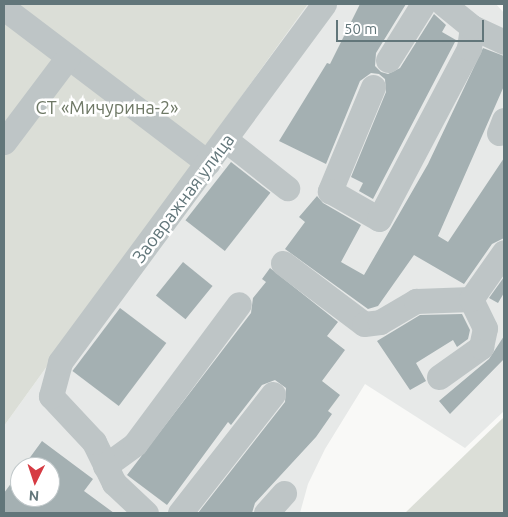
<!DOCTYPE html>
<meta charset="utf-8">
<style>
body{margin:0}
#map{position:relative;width:508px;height:517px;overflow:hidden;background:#f9f9f7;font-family:Ubuntu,sans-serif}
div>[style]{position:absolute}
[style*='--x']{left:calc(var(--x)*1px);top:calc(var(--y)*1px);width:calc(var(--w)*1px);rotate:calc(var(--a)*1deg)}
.built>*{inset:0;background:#e7e9e8}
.green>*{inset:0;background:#dbded7}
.building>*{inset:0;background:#a4b0b2;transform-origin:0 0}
.minor>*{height:25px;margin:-12.5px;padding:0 12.5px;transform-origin:12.5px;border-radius:12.5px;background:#bec5c6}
span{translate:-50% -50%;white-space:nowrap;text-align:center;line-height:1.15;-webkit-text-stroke:5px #fff;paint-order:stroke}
.park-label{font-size:18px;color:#6e7865}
.street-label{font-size:18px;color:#62767a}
.frame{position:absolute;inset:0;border:5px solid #62767a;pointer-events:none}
.north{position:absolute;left:10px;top:457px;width:50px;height:50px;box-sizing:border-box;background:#fff;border:1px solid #c0c8ca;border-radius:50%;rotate:184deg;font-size:14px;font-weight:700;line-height:20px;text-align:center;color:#62767a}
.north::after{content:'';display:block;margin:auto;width:18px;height:22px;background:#d63b43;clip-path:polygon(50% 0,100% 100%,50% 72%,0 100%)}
.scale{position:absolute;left:336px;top:20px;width:148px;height:22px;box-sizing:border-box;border:2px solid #62767a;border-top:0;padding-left:6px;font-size:15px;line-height:18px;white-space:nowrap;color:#62767a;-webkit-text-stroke:4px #fff;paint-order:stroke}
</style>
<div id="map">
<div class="built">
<i style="clip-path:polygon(evenodd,308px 4px,496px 4px,504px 13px,504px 411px,465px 448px,365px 384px,325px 449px,308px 484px,300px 513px,4px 513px,4px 426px,308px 4px,20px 467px,50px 467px,50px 497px,20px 497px,20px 467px)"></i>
</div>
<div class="green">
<i style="clip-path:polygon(4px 4px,308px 4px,4px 426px)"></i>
<i style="clip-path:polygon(504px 417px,504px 513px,405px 513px)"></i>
</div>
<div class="building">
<i style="clip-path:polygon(360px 4px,406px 4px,376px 53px,375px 66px,381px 72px,388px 74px,400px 68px,434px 14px,446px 25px,442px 32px,456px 40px,373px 199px,359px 191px,363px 183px,351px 177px,386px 92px,385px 79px,379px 74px,371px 73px,360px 81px,326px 164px,279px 141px,327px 63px,330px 64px)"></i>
<i style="clip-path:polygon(483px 48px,504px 56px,504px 86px,438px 236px,448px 242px,504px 158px,504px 238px,492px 244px,464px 284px,414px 255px,378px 306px,368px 309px,285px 249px,305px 222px,299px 217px,317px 196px,323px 203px,361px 225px,341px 262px,364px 275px,428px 164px)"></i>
<i style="left:231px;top:162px;width:50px;height:74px;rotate:38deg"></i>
<i style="left:183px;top:262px;width:38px;height:43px;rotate:39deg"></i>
<i style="clip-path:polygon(270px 268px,338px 322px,327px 336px,345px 350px,322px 381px,340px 395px,328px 411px,332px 414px,316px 437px,255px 503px,252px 513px,198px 513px,285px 402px,286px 388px,275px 380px,262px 385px,231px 425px,228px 422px,167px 505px,127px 475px,251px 313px,253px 298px,266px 282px,262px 279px)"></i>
<i style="clip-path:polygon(504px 277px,504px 293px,498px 303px,489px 298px)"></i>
<i style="left:120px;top:308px;width:58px;height:79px;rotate:37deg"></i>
<i style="clip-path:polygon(462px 314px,470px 330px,468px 339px,457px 347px,453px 340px,416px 363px,426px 381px,410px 390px,377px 341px,420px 315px)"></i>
<i style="clip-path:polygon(504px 336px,504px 359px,450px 414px,439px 401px,489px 359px)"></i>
<i style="clip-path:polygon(42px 441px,93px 479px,84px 491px,114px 513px,4px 513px,4px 493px,20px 471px,20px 497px,50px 497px,50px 467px,23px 467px)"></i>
</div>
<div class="minor">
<i style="--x:4;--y:8;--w:256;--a:37.2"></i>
<i style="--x:472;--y:27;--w:35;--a:25"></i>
<i style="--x:388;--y:60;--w:66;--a:-58"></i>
<i style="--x:373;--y:87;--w:113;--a:112.5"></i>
<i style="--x:330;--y:191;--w:56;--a:29.7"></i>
<i style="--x:379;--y:219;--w:193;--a:-62.2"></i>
<i style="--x:469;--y:48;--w:21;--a:-82"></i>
<i style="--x:472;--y:27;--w:36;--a:-141"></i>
<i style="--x:499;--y:133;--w:14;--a:-69"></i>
<i style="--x:226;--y:140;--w:78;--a:38.2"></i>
<i style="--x:4;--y:142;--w:106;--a:-53"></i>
<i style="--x:283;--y:263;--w:101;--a:37"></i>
<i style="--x:364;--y:324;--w:16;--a:-7"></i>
<i style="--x:380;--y:322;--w:42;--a:-30.3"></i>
<i style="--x:416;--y:301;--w:55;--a:-2.1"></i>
<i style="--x:439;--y:377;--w:52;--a:-35.5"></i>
<i style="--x:481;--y:347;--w:19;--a:-78"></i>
<i style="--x:485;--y:328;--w:32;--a:-116"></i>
<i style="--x:471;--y:299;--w:57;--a:-54.9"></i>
<i style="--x:105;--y:466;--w:37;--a:-36"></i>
<i style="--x:135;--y:444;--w:174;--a:-53.4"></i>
<i style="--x:146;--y:513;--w:44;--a:-136.8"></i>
<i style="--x:114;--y:483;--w:46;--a:-116"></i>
<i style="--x:94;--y:442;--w:63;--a:-133.1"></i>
<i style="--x:51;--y:396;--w:35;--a:-75"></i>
<i style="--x:60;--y:362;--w:445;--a:-53.6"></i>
<i style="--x:180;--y:513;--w:151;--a:-52"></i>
<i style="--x:266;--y:513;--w:27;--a:-48"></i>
</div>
<div class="park-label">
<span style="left:107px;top:107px">СТ «Мичурина-2»</span>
</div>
<div class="street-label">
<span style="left:183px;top:198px;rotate:-53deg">Заовражная улица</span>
</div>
<div class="frame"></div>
<div class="north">N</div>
<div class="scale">50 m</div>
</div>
